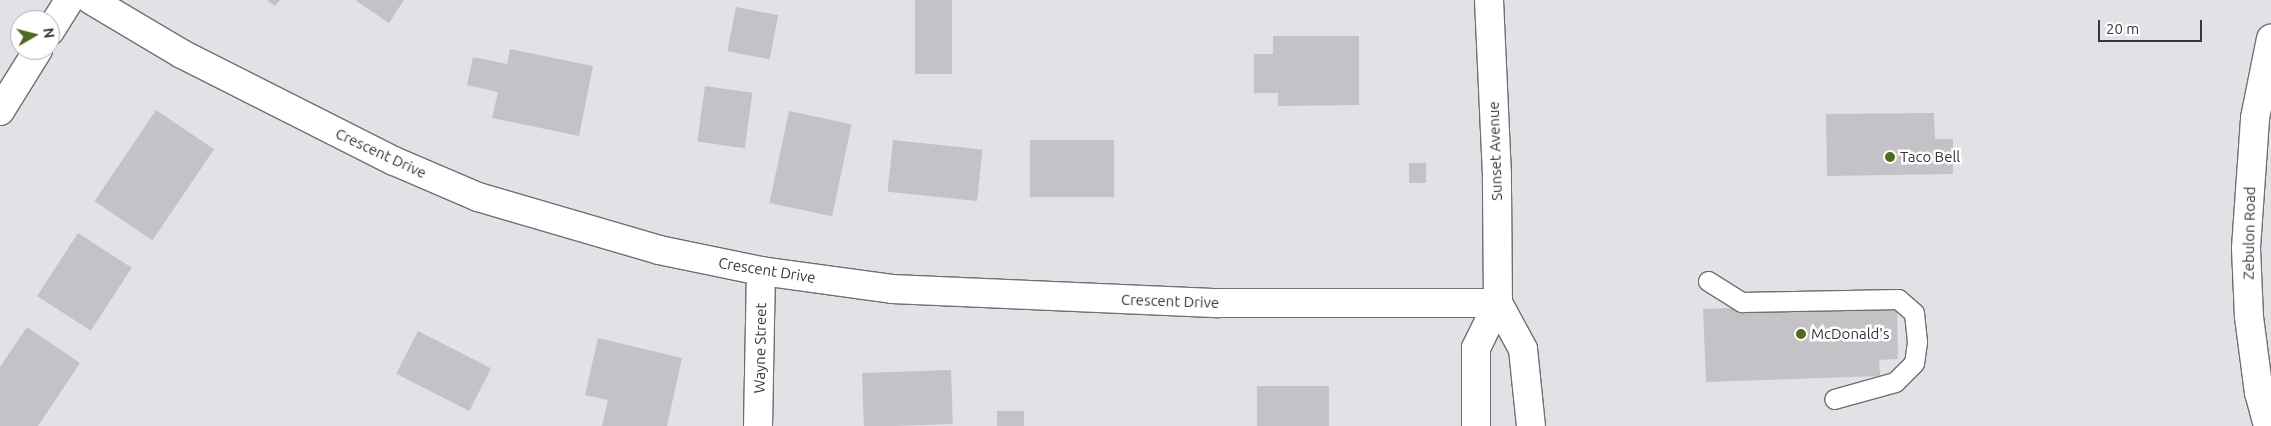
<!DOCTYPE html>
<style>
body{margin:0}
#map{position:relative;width:2271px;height:426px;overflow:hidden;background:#e3e1e5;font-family:Ubuntu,sans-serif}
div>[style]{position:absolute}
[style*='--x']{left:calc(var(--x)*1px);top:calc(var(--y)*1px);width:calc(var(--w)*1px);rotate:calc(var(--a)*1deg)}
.building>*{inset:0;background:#c4c2c6;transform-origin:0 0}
.roads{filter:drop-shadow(1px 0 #706e72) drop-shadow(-1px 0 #706e72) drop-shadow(0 1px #706e72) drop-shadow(0 -1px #706e72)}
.service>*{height:19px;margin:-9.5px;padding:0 9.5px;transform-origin:9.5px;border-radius:9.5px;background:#fff}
.minor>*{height:28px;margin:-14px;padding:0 14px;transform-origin:14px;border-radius:14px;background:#fff}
.tertiary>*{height:28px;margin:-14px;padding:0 14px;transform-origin:14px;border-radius:14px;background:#fff}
.primary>*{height:28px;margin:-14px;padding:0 14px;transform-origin:14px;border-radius:14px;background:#fff}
.dots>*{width:14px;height:14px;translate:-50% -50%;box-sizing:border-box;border:2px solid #fff;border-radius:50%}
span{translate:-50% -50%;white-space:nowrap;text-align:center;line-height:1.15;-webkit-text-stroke:5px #fff;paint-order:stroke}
.street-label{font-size:15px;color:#373638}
.poi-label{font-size:15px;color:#373638}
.left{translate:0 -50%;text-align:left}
.north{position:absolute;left:10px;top:10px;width:50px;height:50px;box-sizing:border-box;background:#fff;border:1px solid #afafaf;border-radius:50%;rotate:82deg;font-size:14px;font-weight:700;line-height:20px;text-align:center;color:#373638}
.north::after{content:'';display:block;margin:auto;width:18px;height:22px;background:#4d6a1f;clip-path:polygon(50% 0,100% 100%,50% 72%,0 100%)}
.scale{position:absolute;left:2098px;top:20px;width:104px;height:22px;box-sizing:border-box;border:2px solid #373638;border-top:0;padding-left:6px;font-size:15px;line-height:18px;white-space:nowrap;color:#373638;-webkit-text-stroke:4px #fff;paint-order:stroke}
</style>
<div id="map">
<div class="building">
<i style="clip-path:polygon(267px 0,280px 0,275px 6px)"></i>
<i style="clip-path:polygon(355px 0,404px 0,389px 23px)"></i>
<i style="left:915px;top:0;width:37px;height:74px"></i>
<i style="left:736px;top:7px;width:43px;height:45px;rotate:11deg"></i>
<i style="clip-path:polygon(1273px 36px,1359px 36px,1359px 105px,1278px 106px,1278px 93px,1254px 93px,1254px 54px,1273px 54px)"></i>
<i style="clip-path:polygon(510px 49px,593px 66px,579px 136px,492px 118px,498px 92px,467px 85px,473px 57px,507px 64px)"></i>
<i style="left:705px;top:86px;width:48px;height:56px;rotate:8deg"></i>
<i style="left:156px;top:110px;width:70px;height:110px;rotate:34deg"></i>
<i style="left:789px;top:111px;width:64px;height:94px;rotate:12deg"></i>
<i style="clip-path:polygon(1934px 113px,1935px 139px,1953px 139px,1953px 174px,1827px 176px,1826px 114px)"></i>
<i style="left:893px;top:140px;width:90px;height:52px;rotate:6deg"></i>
<i style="left:1030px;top:140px;width:84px;height:57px"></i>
<i style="left:1409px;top:163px;width:17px;height:20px"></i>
<i style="left:78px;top:233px;width:64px;height:75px;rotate:33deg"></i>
<i style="clip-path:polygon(1897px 303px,1898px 359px,1879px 360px,1880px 376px,1706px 382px,1703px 309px)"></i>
<i style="clip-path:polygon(27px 327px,80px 363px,38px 426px,0 426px,0 367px)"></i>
<i style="left:418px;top:331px;width:82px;height:48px;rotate:27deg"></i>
<i style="clip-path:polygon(598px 338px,682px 358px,667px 426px,602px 426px,608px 400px,585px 395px)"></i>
<i style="left:951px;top:370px;width:54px;height:89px;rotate:88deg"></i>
<i style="left:1257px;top:386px;width:72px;height:40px"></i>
<i style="left:997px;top:411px;width:27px;height:15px"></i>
</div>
<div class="roads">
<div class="service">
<i style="--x:1708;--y:281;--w:40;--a:32"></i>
<i style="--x:1742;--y:302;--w:156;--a:-1.1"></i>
<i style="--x:1898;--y:299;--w:21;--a:41"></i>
<i style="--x:1914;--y:313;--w:29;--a:84"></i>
<i style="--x:1917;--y:342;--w:21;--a:98"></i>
<i style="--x:1914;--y:363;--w:27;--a:135"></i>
<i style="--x:1895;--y:382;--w:63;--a:164.4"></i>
</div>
<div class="minor">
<i style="--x:91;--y:0;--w:106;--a:30.7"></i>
<i style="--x:182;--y:54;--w:237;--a:26.8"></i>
<i style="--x:394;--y:161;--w:91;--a:23.2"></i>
<i style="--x:478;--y:197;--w:189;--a:16.3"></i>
<i style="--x:659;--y:250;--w:104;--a:11.6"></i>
<i style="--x:761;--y:271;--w:132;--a:7.8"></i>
<i style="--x:892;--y:289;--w:327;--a:2.5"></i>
<i style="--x:1219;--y:303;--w:279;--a:0"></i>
<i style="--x:50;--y:31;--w:36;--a:-58"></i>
<i style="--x:0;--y:111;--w:72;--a:-58.1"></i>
<i style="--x:758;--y:426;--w:155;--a:-88.9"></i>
</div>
<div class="tertiary">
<i style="--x:2268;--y:426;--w:34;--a:-105"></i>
<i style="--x:2259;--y:393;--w:77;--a:-97.5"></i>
<i style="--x:2249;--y:317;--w:69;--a:-92.5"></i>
<i style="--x:2246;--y:248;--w:130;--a:-86"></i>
<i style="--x:2255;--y:118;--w:81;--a:-78.6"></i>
</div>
<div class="primary">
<i style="--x:1498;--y:303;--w:52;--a:61.5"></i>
<i style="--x:1523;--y:349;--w:77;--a:84.1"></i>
<i style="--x:1476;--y:426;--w:78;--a:-90"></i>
<i style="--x:1476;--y:348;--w:50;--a:-63.9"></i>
<i style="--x:1498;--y:303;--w:127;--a:-90.5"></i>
<i style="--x:1497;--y:176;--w:176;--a:-92.6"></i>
</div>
</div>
<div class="dots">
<i style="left:1890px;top:157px;background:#4d6a1f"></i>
<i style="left:1801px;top:334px;background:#4d6a1f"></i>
</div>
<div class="street-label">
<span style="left:1495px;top:151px;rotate:-92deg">Sunset Avenue</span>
<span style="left:381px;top:153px;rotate:25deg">Crescent Drive</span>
<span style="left:2249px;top:233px;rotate:-89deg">Zebulon Road</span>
<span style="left:767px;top:270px;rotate:9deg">Crescent Drive</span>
<span style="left:1170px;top:301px;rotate:2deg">Crescent Drive</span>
<span style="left:760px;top:348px;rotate:-89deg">Wayne Street</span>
</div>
<div class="poi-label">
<span class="left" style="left:1900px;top:157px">Taco Bell</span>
<span class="left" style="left:1811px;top:334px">McDonald's</span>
</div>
<div class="north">N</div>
<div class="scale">20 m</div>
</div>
